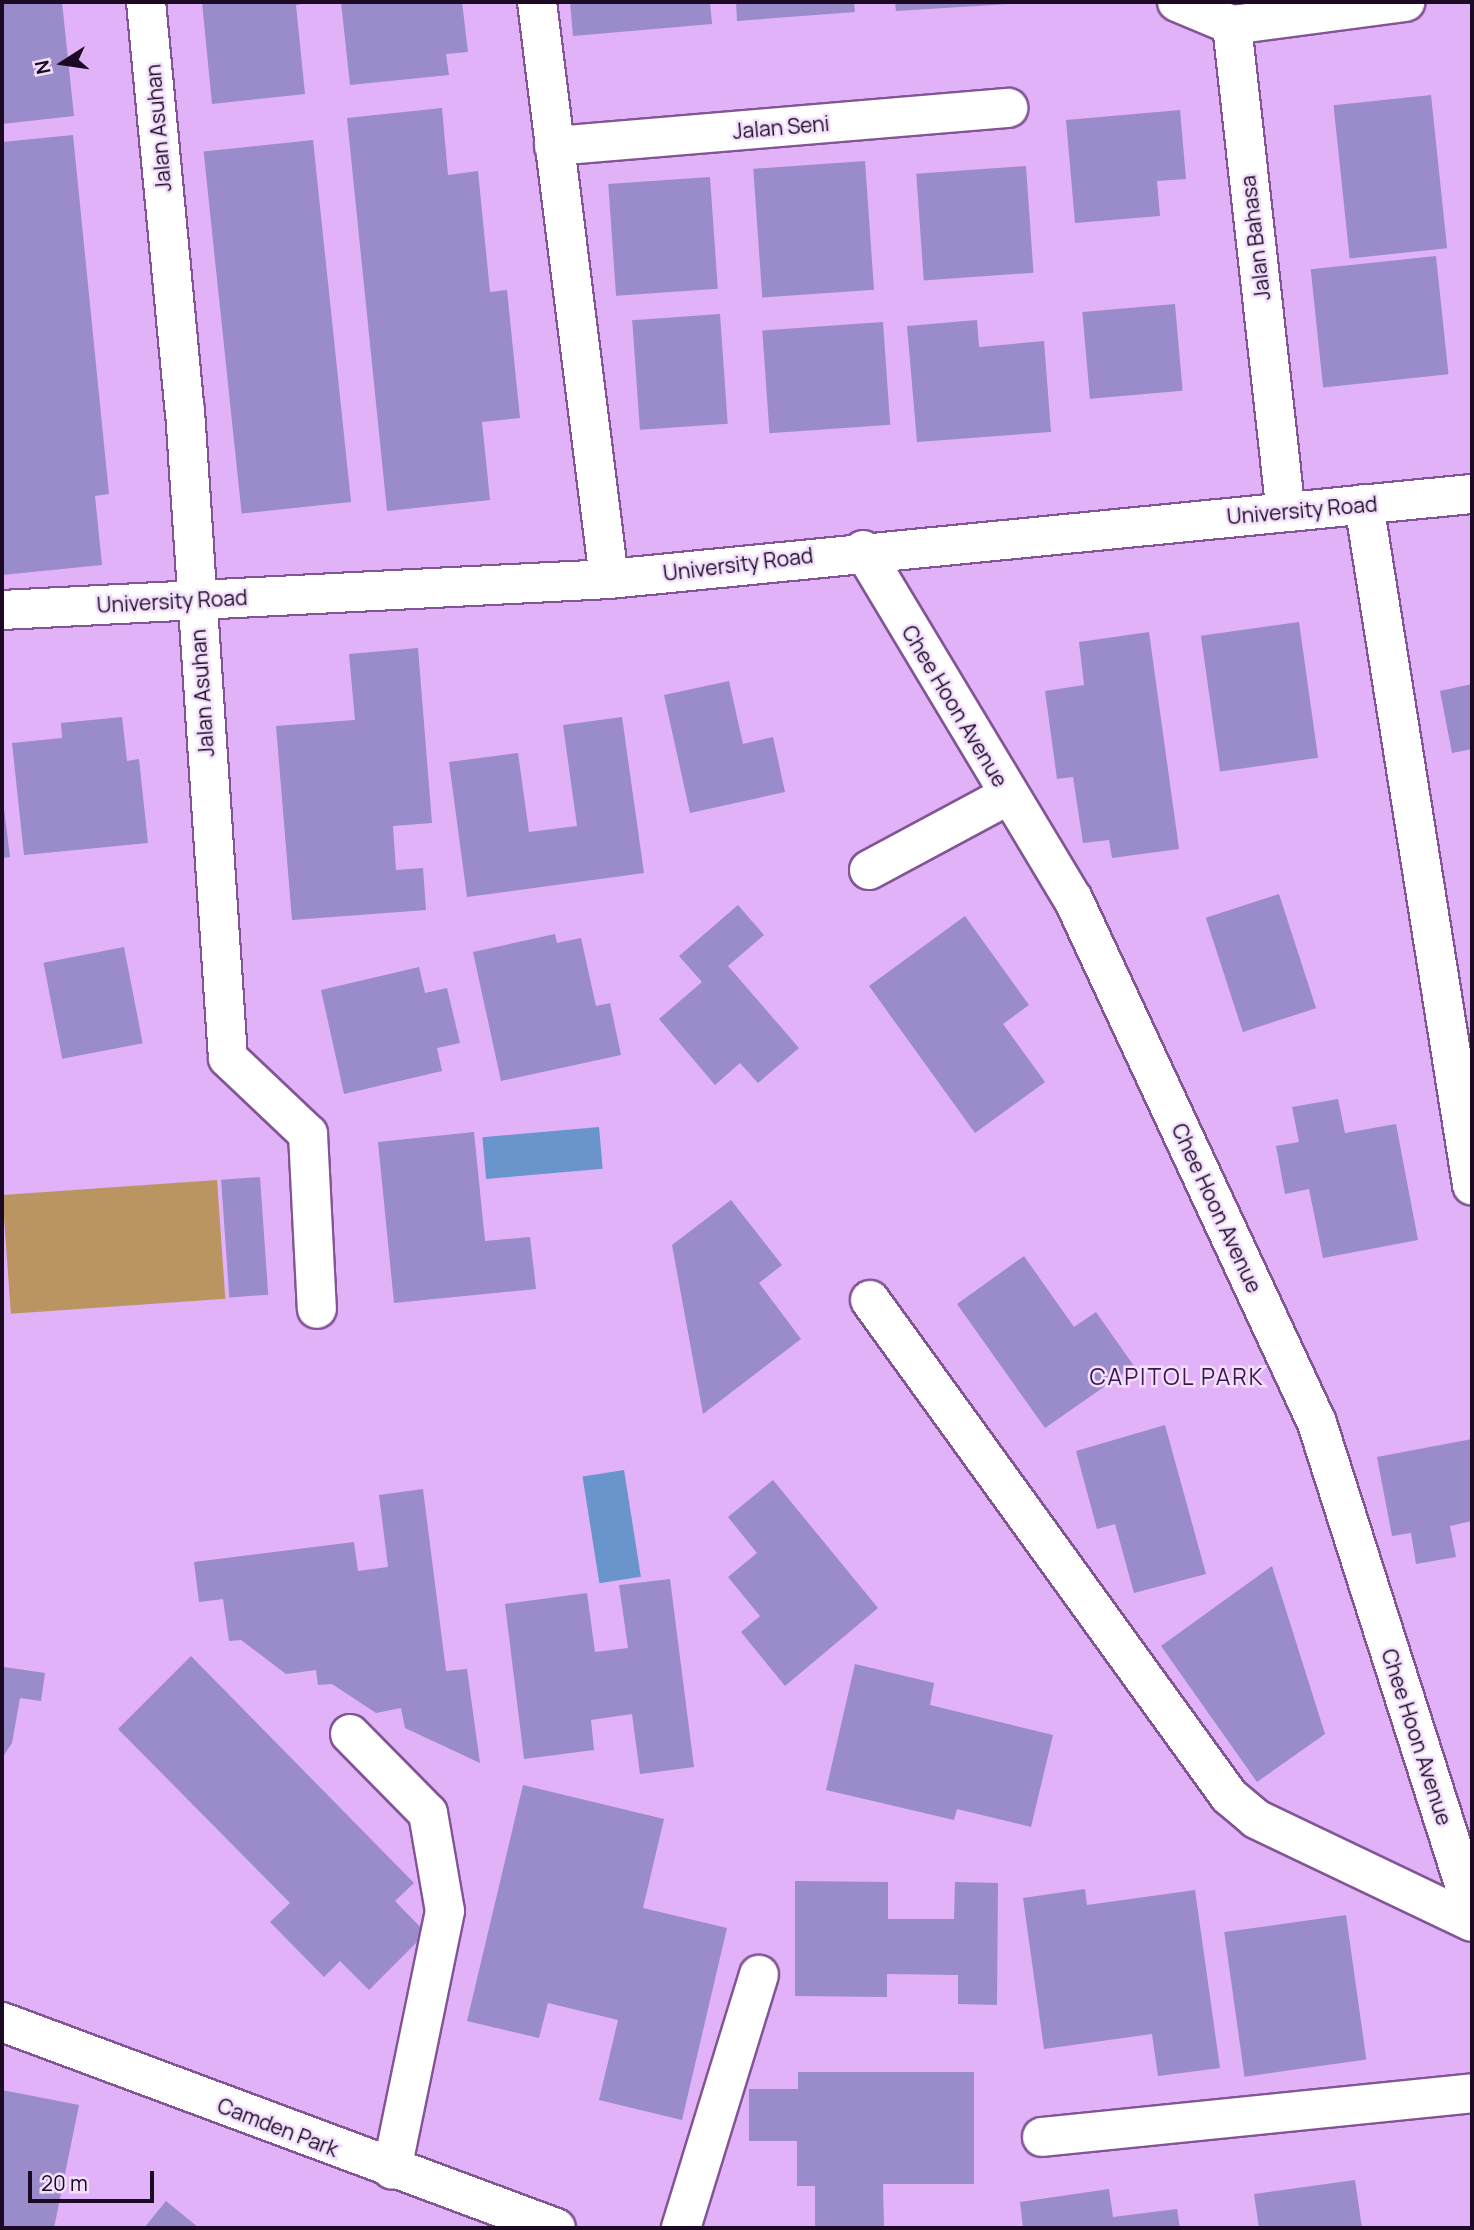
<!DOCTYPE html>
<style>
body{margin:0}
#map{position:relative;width:1474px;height:2230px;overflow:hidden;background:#e1b2f7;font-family:Manrope,sans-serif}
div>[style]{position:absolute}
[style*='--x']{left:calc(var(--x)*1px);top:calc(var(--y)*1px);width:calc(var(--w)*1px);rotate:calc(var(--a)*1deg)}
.green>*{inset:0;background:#ba9561;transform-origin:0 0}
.water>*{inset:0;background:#6a95cc;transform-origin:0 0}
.building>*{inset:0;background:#9a8bcb;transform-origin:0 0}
.roads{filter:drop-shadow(2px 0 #825695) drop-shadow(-2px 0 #825695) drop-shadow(0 2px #825695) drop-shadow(0 -2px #825695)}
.minor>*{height:38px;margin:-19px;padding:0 19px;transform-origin:19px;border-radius:19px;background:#fff}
span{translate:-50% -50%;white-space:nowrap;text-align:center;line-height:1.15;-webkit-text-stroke:5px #f2dffc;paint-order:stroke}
.street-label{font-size:21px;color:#1c0a24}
.neighbourhood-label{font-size:23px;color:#3f1550;letter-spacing:2px}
.frame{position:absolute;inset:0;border:4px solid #1c0a24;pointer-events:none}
.north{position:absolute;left:28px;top:28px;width:70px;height:70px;-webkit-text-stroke:5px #f2dffc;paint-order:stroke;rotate:258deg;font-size:19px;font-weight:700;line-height:28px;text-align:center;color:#1c0a24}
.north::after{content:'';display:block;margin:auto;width:24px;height:32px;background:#1c0a24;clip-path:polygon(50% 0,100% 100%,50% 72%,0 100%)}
.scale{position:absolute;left:28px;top:2171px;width:126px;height:32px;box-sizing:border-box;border:4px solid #1c0a24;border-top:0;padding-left:9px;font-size:21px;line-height:24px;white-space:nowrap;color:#1c0a24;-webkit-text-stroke:5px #f2dffc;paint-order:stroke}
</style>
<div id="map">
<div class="green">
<i style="left:217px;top:1180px;width:119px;height:215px;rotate:86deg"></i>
</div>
<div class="water">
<i style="left:599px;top:1127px;width:42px;height:117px;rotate:85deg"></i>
<i style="left:624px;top:1470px;width:108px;height:42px;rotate:81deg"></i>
</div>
<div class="building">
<i style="clip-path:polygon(2px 2px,62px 2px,74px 116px,2px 124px)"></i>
<i style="clip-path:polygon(202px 2px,313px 2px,296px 5px,305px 94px,212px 104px)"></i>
<i style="clip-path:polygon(341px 2px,462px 2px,468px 52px,446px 54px,449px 75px,350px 85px)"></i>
<i style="clip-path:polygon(570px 2px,710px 2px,712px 24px,573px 36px)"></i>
<i style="clip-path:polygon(736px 2px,854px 2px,855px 12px,737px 21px)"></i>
<i style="clip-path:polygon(895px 2px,1009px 2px,1009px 4px,896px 11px)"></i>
<i style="left:1431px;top:95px;width:154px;height:98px;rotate:84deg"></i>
<i style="clip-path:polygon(442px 108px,448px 175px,478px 171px,490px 292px,507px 290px,520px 418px,482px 422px,490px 500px,387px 511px,347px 118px)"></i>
<i style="clip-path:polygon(1180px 110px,1186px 179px,1157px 181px,1160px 216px,1075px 223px,1066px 120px)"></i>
<i style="clip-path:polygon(73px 135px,109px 494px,95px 496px,102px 565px,2px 575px,2px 142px)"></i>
<i style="left:313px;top:140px;width:364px;height:110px;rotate:84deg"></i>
<i style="left:865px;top:161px;width:129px;height:112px;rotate:86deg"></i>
<i style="left:1026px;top:166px;width:107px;height:110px;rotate:86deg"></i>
<i style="left:710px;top:177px;width:112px;height:102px;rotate:86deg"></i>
<i style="left:1436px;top:256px;width:119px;height:126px;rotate:84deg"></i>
<i style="left:1175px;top:304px;width:87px;height:93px;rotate:85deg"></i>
<i style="left:720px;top:314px;width:110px;height:88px;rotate:86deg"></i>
<i style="clip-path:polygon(977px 320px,979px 347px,1044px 341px,1051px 432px,917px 442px,907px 326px)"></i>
<i style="left:883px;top:322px;width:103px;height:121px;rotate:86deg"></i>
<i style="left:1299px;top:622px;width:137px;height:99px;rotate:82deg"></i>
<i style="clip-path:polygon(1149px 632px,1179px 849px,1112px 858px,1109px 840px,1083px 843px,1073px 777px,1057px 779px,1045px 691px,1084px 685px,1079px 642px)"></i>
<i style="clip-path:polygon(418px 648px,432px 823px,393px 826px,396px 870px,423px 868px,426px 910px,292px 920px,276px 726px,355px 720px,349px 654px)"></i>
<i style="clip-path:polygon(729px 681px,743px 744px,773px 737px,785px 792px,690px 813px,664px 695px)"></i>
<i style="clip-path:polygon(1472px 684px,1472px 749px,1452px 753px,1440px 691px)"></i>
<i style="clip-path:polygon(122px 717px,127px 761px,139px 759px,148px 843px,24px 855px,12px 743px,62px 738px,61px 723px)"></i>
<i style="clip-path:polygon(622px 717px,644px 873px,467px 897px,449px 762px,518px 753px,529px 832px,577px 826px,563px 725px)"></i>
<i style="clip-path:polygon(2px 792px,10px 857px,2px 858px)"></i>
<i style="left:1279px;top:894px;width:120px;height:77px;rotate:72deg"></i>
<i style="clip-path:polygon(738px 905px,764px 935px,728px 966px,799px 1048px,758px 1083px,740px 1063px,715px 1085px,659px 1019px,702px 982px,679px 956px)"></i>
<i style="clip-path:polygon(965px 916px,1029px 1005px,1003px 1024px,1045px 1082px,975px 1133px,869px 986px)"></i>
<i style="clip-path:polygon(555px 934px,557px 943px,581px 938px,596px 1006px,610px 1003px,621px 1055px,501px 1081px,473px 952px)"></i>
<i style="left:124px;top:947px;width:98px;height:82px;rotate:79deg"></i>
<i style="clip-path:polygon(419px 967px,425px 993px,447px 988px,460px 1043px,437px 1048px,442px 1071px,344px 1094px,321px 990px)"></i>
<i style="clip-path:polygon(1338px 1099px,1345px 1133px,1396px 1124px,1418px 1240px,1323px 1258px,1309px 1189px,1285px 1194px,1276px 1146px,1299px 1142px,1292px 1107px)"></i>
<i style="clip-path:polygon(474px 1132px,485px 1241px,530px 1237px,536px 1289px,394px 1303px,378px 1142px)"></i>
<i style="left:260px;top:1177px;width:118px;height:39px;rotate:86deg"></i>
<i style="clip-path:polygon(731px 1200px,782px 1265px,759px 1283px,801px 1339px,703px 1414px,672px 1245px)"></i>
<i style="clip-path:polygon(1024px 1256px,1074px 1327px,1096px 1312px,1134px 1366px,1045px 1428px,957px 1304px)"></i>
<i style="clip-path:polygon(1165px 1425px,1206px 1574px,1134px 1593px,1115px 1524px,1097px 1529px,1076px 1451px)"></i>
<i style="clip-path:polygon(1472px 1439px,1472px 1521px,1450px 1526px,1456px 1557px,1416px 1564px,1411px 1533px,1392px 1536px,1377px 1457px)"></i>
<i style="clip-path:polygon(773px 1480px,878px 1608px,785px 1686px,741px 1632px,760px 1616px,728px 1577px,757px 1553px,728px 1517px)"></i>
<i style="clip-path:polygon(423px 1489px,446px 1671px,467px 1669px,480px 1763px,405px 1728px,401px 1708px,376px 1713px,332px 1684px,318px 1685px,316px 1670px,286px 1674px,241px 1640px,229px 1641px,223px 1599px,199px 1602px,194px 1562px,354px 1542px,358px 1571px,388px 1567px,379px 1495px)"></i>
<i style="clip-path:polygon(1272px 1566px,1325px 1734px,1257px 1782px,1161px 1646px)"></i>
<i style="clip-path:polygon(670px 1579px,694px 1767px,640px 1774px,632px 1714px,591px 1720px,594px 1750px,524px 1759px,505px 1604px,587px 1593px,595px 1652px,628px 1648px,619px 1585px)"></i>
<i style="clip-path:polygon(2px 1651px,4px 1667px,45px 1673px,41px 1701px,20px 1698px,12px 1743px,2px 1758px)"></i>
<i style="clip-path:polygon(191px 1656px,414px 1883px,395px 1901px,426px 1933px,369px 1990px,340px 1961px,324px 1977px,270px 1922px,290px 1903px,118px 1729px)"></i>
<i style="clip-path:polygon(855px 1664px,934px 1683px,930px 1705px,1053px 1735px,1031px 1827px,957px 1809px,954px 1820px,826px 1790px)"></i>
<i style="clip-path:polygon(523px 1785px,664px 1819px,643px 1908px,727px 1928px,682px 2120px,599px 2100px,618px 2020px,548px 2003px,539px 2038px,467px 2021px)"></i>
<i style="clip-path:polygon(795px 1881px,888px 1882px,888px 1919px,954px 1919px,955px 1882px,998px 1883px,997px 2005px,958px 2004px,958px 1975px,887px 1974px,887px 1997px,795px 1996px)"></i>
<i style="clip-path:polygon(1085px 1889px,1087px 1905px,1195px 1890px,1220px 2068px,1158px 2076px,1152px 2034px,1044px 2049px,1023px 1898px)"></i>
<i style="left:1346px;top:1915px;width:146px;height:123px;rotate:82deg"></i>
<i style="clip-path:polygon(798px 2072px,974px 2072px,974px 2184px,883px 2184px,884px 2226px,815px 2226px,815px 2186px,797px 2186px,797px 2141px,749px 2141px,749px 2089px,798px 2089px)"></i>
<i style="clip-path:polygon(2px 2090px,79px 2105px,54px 2228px,2px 2228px)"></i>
<i style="clip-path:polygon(1355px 2180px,1362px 2228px,1259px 2228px,1254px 2194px)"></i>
<i style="clip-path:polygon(1109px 2189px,1113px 2217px,1177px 2209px,1180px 2228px,1023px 2228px,1020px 2202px)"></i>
<i style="clip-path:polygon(166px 2201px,199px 2228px,144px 2228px)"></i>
</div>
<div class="roads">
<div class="minor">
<i style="--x:146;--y:2;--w:411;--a:84.6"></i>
<i style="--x:185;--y:411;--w:648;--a:86.2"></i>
<i style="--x:228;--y:1058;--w:110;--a:43.5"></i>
<i style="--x:308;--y:1134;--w:175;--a:87.1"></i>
<i style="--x:537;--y:2;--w:581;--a:82.89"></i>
<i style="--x:1177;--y:2;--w:60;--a:22.7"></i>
<i style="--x:1232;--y:25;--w:489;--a:83.7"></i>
<i style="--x:1232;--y:25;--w:175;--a:-7.6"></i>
<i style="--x:554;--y:146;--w:456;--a:-4.8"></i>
<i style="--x:1364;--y:504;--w:690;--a:80.99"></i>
<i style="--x:863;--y:550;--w:407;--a:59"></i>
<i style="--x:1073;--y:899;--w:578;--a:65.03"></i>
<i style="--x:1317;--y:1423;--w:510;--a:72.31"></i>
<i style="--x:2;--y:610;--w:608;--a:-2.92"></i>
<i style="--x:609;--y:579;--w:867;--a:-5.63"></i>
<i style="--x:869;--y:870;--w:159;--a:-28.2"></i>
<i style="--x:870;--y:1300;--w:612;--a:54.1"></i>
<i style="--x:1229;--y:1796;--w:35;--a:40"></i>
<i style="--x:1256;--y:1819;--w:239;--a:25.5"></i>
<i style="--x:350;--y:1734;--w:111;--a:45.4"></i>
<i style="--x:428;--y:1813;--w:99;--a:80.2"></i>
<i style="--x:445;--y:1911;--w:264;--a:101.6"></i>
<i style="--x:2;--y:2022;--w:591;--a:20.4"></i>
<i style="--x:1042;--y:2137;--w:432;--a:-5.8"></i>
<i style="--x:681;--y:2228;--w:265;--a:-72.9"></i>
</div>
</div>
<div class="street-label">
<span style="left:781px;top:127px;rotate:-5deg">Jalan Seni</span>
<span style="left:158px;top:128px;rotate:-95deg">Jalan Asuhan</span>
<span style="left:1255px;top:238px;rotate:-97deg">Jalan Bahasa</span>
<span style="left:1302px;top:510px;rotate:-5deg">University Road</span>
<span style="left:738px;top:564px;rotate:-7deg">University Road</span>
<span style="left:172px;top:601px;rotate:-3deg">University Road</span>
<span style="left:202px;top:693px;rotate:-94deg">Jalan Asuhan</span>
<span style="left:955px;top:706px;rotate:59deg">Chee Hoon Avenue</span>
<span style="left:1217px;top:1208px;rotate:65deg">Chee Hoon Avenue</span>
<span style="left:1417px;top:1737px;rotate:72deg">Chee Hoon Avenue</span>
<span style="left:278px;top:2127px;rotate:21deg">Camden Park</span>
</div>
<div class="neighbourhood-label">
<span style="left:1177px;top:1376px">CAPITOL PARK</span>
</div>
<div class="frame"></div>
<div class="north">N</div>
<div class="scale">20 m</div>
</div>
